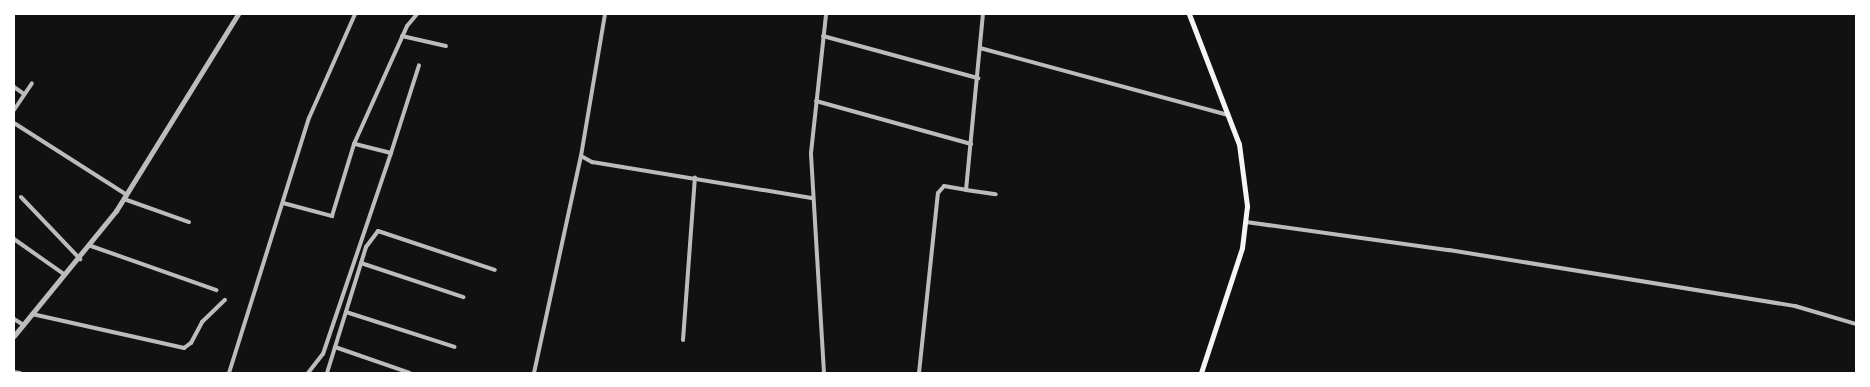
<!DOCTYPE html>
<style>
body{margin:0}
#map{position:relative;width:1870px;height:387px;overflow:hidden;background:#111;font-family:Manrope,sans-serif}
div>[style]{position:absolute}
[style*='--x']{left:calc(var(--x)*1px);top:calc(var(--y)*1px);width:calc(var(--w)*1px);rotate:calc(var(--a)*1deg)}
.minor>*{height:4px;margin:-2px;padding:0 2px;transform-origin:2px;border-radius:2px;background:#bcbcbc}
.tertiary>*{height:4.5px;margin:-2.25px;padding:0 2.25px;transform-origin:2.25px;border-radius:2.25px;background:#bcbcbc}
.secondary>*{height:5px;margin:-2.5px;padding:0 2.5px;transform-origin:2.5px;border-radius:2.5px;background:#f5f5f5}
span{translate:-50% -50%;white-space:nowrap;text-align:center;line-height:1.15;-webkit-text-stroke:5px #fff;paint-order:stroke}
.frame{position:absolute;inset:0;border:15px solid #fff;pointer-events:none}
</style>
<div id="map">
<div class="minor">
<i style="--x:402;--y:36;--w:45;--a:12.8"></i>
<i style="--x:823;--y:36;--w:161;--a:15.2"></i>
<i style="--x:980;--y:48;--w:257;--a:15.1"></i>
<i style="--x:14;--y:87;--w:12;--a:35"></i>
<i style="--x:816;--y:101;--w:161;--a:15.5"></i>
<i style="--x:14;--y:110;--w:32;--a:-56"></i>
<i style="--x:14;--y:123;--w:134;--a:32.5"></i>
<i style="--x:391;--y:153;--w:92;--a:-72.3"></i>
<i style="--x:581;--y:156;--w:13;--a:29"></i>
<i style="--x:592;--y:162;--w:224;--a:9.3"></i>
<i style="--x:966;--y:190;--w:30;--a:8"></i>
<i style="--x:21;--y:197;--w:86;--a:46.4"></i>
<i style="--x:124;--y:199;--w:69;--a:19.5"></i>
<i style="--x:283;--y:203;--w:51;--a:14.9"></i>
<i style="--x:332;--y:216;--w:75;--a:-73"></i>
<i style="--x:1246;--y:222;--w:205;--a:7.9"></i>
<i style="--x:1449;--y:250;--w:351;--a:9.2"></i>
<i style="--x:1795;--y:306;--w:64;--a:16.4"></i>
<i style="--x:14;--y:239;--w:62;--a:35.2"></i>
<i style="--x:91;--y:246;--w:133;--a:19.4"></i>
<i style="--x:361;--y:263;--w:108;--a:18.4"></i>
<i style="--x:346;--y:312;--w:114;--a:17.8"></i>
<i style="--x:32;--y:314;--w:156;--a:12.6"></i>
<i style="--x:184;--y:348;--w:9;--a:-36"></i>
<i style="--x:191;--y:343;--w:24;--a:-62"></i>
<i style="--x:202;--y:322;--w:32;--a:-44"></i>
<i style="--x:14;--y:319;--w:9;--a:32"></i>
<i style="--x:683;--y:340;--w:163;--a:-85.8"></i>
<i style="--x:335;--y:347;--w:79;--a:19.1"></i>
<i style="--x:14;--y:372;--w:6;--a:9"></i>
<i style="--x:229;--y:373;--w:267;--a:-72.6"></i>
<i style="--x:309;--y:118;--w:114;--a:-66.1"></i>
<i style="--x:308;--y:373;--w:24;--a:-52"></i>
<i style="--x:323;--y:354;--w:212;--a:-71.3"></i>
<i style="--x:391;--y:153;--w:38;--a:-166"></i>
<i style="--x:354;--y:144;--w:129;--a:-65.8"></i>
<i style="--x:407;--y:26;--w:16;--a:-50"></i>
<i style="--x:327;--y:373;--w:132;--a:-72.8"></i>
<i style="--x:366;--y:247;--w:20;--a:-53"></i>
<i style="--x:378;--y:231;--w:123;--a:18.4"></i>
<i style="--x:534;--y:373;--w:222;--a:-77.8"></i>
<i style="--x:581;--y:156;--w:144;--a:-80.4"></i>
<i style="--x:824;--y:373;--w:220;--a:-93.4"></i>
<i style="--x:811;--y:153;--w:140;--a:-83.8"></i>
<i style="--x:919;--y:373;--w:181;--a:-84"></i>
<i style="--x:938;--y:193;--w:9;--a:-49"></i>
<i style="--x:944;--y:186;--w:22;--a:10"></i>
<i style="--x:966;--y:190;--w:177;--a:-84.5"></i>
</div>
<div class="tertiary">
<i style="--x:14;--y:336;--w:161;--a:-50.8"></i>
<i style="--x:116;--y:211;--w:232;--a:-58.2"></i>
</div>
<div class="secondary">
<i style="--x:1189;--y:14;--w:139;--a:69"></i>
<i style="--x:1239;--y:144;--w:63;--a:82.6"></i>
<i style="--x:1247;--y:206;--w:42;--a:96.8"></i>
<i style="--x:1242;--y:248;--w:132;--a:108.2"></i>
</div>
<div class="frame"></div>
</div>
